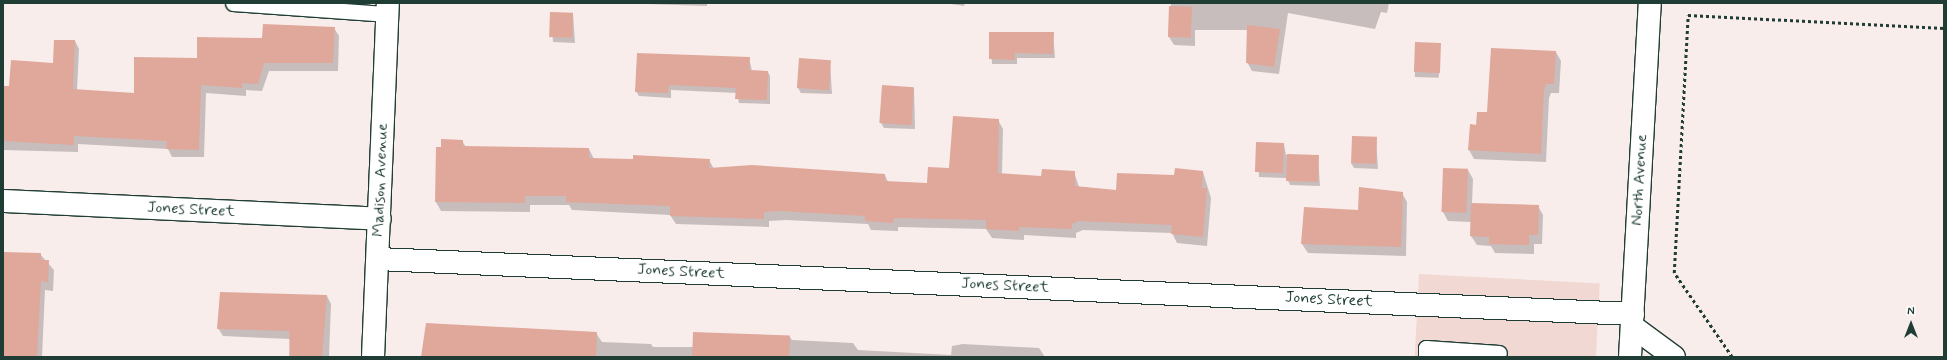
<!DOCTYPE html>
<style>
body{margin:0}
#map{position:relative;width:1947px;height:360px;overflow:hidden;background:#f9edeb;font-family:Mynerve,sans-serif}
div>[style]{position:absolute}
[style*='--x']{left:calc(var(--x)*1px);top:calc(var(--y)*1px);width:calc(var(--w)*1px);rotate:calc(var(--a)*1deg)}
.built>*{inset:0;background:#f2d8d3;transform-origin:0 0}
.shadow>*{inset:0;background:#0003;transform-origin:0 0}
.building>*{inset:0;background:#e0a79b;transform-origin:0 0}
.path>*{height:2.5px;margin-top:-1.25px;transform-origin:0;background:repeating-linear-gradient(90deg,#1f3d34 0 3px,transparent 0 6px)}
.roads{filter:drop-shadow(1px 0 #1f3d34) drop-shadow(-1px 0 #1f3d34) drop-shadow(0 1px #1f3d34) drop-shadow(0 -1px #1f3d34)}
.lane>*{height:15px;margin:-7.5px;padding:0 7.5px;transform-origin:7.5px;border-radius:7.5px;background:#fff}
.street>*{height:22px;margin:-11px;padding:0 11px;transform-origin:11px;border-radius:11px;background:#fff}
.secondary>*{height:22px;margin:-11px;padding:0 11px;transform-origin:11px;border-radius:11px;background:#fff}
span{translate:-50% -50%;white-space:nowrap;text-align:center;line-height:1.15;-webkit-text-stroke:3.5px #fff;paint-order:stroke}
.street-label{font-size:16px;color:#1f3d34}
.frame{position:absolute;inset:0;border:4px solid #1f3d34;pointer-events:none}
.north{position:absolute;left:1891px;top:304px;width:40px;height:40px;-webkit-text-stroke:3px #fff;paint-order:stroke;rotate:0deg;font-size:11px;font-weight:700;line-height:16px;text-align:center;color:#1f3d34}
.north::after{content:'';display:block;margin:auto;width:14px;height:18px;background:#1f3d34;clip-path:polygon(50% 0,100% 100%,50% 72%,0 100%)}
</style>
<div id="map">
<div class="built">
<i style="left:1419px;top:274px;width:181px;height:83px;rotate:3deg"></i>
</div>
<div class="shadow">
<i style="clip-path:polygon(615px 3px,707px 3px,707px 6px)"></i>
<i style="clip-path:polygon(944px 3px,965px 3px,964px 6px)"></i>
<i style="clip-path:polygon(1171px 3px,1389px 3px,1387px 13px,1381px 12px,1375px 29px,1288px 13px,1279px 74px,1252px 71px,1247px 62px,1248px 30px,1195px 30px,1195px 46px,1174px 45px,1169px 37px)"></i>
<i style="clip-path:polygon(551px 13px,573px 14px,575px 43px,553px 42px)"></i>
<i style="clip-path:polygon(334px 28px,339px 36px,338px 71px,269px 71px,262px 91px,246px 90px,246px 96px,206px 93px,204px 157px,172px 157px,168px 149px,78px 144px,78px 152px,3px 150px,3px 87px,10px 87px,54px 64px,75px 41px,79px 49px,77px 91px,135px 94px,198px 59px,263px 39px)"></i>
<i style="clip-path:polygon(990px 33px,1053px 33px,1055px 58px,1017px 58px,1017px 64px,992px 64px)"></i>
<i style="left:1416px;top:43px;width:24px;height:34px;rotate:2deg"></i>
<i style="clip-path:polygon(1556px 52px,1561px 61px,1559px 93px,1551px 93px,1549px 98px,1546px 162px,1474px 159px,1469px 150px,1477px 126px)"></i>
<i style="clip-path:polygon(749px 58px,752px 71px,768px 72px,770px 76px,770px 104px,739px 103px,737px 93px,671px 90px,671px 98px,639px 96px,636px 91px)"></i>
<i style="clip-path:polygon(830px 61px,832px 94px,801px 93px,798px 88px)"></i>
<i style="clip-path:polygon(914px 88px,915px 129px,884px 128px,881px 123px)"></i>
<i style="clip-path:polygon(998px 120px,1003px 129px,1002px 175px,1042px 177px,1074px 172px,1079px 187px,1117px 191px,1203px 172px,1211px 198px,1207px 246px,1177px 243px,1172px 233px,1083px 230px,1076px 233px,1076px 238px,1024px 235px,1024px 240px,992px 238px,986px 229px,898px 227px,898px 231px,871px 230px,868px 224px,786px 220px,769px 221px,769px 227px,676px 224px,670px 215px,572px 210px,569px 205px,530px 205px,530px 212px,441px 211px,436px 202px,442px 148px,462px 141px,466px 147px,589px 149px,594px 159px,709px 160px,714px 169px,885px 175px,888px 182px,928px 184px,950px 169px)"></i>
<i style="clip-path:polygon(1376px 138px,1378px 169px,1354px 168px,1351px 163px)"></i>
<i style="clip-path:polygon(1257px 143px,1284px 144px,1286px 155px,1318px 156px,1320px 186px,1290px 185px,1287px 178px,1259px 177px)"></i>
<i style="clip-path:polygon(1468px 170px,1473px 179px,1472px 204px,1538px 206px,1543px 215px,1542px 244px,1534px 244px,1534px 254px,1495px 253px,1491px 246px,1477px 245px,1471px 236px,1472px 222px,1448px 221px,1443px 212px)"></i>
<i style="clip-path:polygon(1402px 193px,1407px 202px,1406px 256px,1308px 253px,1302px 244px,1305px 209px,1359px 212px)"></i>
<i style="clip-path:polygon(3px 253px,40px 254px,54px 270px,53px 291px,45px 290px,42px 357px,3px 357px)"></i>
<i style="clip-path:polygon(327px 296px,331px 304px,329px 357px,289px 357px,290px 339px,223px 336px,218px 328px)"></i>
<i style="clip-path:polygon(596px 333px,602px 342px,651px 344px,653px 347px,694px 347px,789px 336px,792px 340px,853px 343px,858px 350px,951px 355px,952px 346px,963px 344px,1039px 348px,1045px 357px,423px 357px)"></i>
</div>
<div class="building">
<i style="left:1169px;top:6px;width:23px;height:31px;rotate:2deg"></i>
<i style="left:550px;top:12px;width:23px;height:25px;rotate:2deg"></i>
<i style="clip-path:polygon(263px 24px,335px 27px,333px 63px,264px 63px,258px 84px,242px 83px,242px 88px,201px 85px,199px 150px,166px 149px,167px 141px,74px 136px,74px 145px,3px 141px,3px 86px,9px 86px,11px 60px,53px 63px,54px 40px,75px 40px,73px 89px,134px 93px,134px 57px,197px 58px,197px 37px,262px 38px)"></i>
<i style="clip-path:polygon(1247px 25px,1280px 29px,1274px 67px,1246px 63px)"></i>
<i style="clip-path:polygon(989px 32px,1054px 32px,1053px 54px,1015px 53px,1015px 60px,989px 59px)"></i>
<i style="left:1415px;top:42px;width:26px;height:30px;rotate:2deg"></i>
<i style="clip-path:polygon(1491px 48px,1556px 51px,1554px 84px,1546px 84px,1544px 89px,1541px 154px,1468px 150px,1470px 124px,1476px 125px,1477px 112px,1487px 112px)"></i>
<i style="clip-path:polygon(637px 53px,750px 57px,749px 70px,768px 71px,767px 100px,735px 99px,736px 88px,669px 85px,668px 93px,635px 92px)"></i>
<i style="left:799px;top:58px;width:32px;height:30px;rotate:4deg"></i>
<i style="left:882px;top:85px;width:32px;height:38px;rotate:4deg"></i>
<i style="clip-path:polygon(953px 116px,999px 119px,998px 173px,1041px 176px,1042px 169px,1075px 171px,1075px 186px,1116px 190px,1117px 173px,1174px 175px,1175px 168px,1203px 171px,1202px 188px,1207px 188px,1203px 237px,1171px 234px,1172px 225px,1078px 221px,1072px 224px,1072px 229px,1019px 227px,1019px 231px,986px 229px,986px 220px,894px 218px,893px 223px,865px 221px,865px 216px,780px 211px,764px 212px,764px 219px,670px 216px,670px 206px,566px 202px,566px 196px,525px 196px,525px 203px,435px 202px,436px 147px,441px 147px,441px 139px,463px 140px,463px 146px,589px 148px,589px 158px,633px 159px,633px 155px,710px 159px,709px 168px,752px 165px,885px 174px,885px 181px,927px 183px,928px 167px,949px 168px)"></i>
<i style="left:1352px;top:136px;width:25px;height:27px;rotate:2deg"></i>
<i style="left:1256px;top:142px;width:28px;height:30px;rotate:2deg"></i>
<i style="left:1287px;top:154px;width:32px;height:27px;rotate:2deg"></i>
<i style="left:1443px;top:168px;width:25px;height:44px;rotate:2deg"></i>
<i style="clip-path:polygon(1359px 187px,1403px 192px,1401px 247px,1301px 244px,1304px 207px,1358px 210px)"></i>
<i style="clip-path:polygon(1471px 203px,1539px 205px,1538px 235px,1529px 235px,1529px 245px,1489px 244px,1489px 237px,1470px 236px)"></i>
<i style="clip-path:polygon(3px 252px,41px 253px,41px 260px,49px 260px,48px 282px,41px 281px,37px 357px,3px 357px)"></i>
<i style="clip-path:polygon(220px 292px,327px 295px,322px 357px,290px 357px,289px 331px,217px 329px)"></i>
<i style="clip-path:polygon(426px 323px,597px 332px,596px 357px,421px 357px)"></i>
<i style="left:693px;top:332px;width:97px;height:25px;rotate:2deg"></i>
</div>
<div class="path">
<i style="--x:1732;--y:357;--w:102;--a:-124.6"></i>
<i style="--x:1674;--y:273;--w:258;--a:-86.9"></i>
<i style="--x:1688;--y:15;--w:256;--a:2.9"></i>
</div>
<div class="roads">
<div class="lane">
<i style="--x:233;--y:3;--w:155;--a:4.1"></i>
<i style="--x:1426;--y:357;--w:9;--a:-90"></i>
<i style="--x:1426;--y:348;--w:73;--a:3.9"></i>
</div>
<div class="street">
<i style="--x:3;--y:201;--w:377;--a:2.7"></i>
<i style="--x:378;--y:259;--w:1256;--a:2.51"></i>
<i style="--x:1632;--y:326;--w:52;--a:36.4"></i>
<i style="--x:373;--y:357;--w:354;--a:-87.6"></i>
</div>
<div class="secondary">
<i style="--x:1630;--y:357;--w:355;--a:-86.8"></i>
</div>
</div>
<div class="street-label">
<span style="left:381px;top:180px;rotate:-88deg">Madison Avenue</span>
<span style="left:1640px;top:180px;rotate:-87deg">North Avenue</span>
<span style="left:191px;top:210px;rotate:3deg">Jones Street</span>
<span style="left:681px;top:272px;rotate:3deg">Jones Street</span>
<span style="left:1005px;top:286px;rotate:3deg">Jones Street</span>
<span style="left:1329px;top:300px;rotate:3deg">Jones Street</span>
</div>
<div class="frame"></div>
<div class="north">N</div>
</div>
